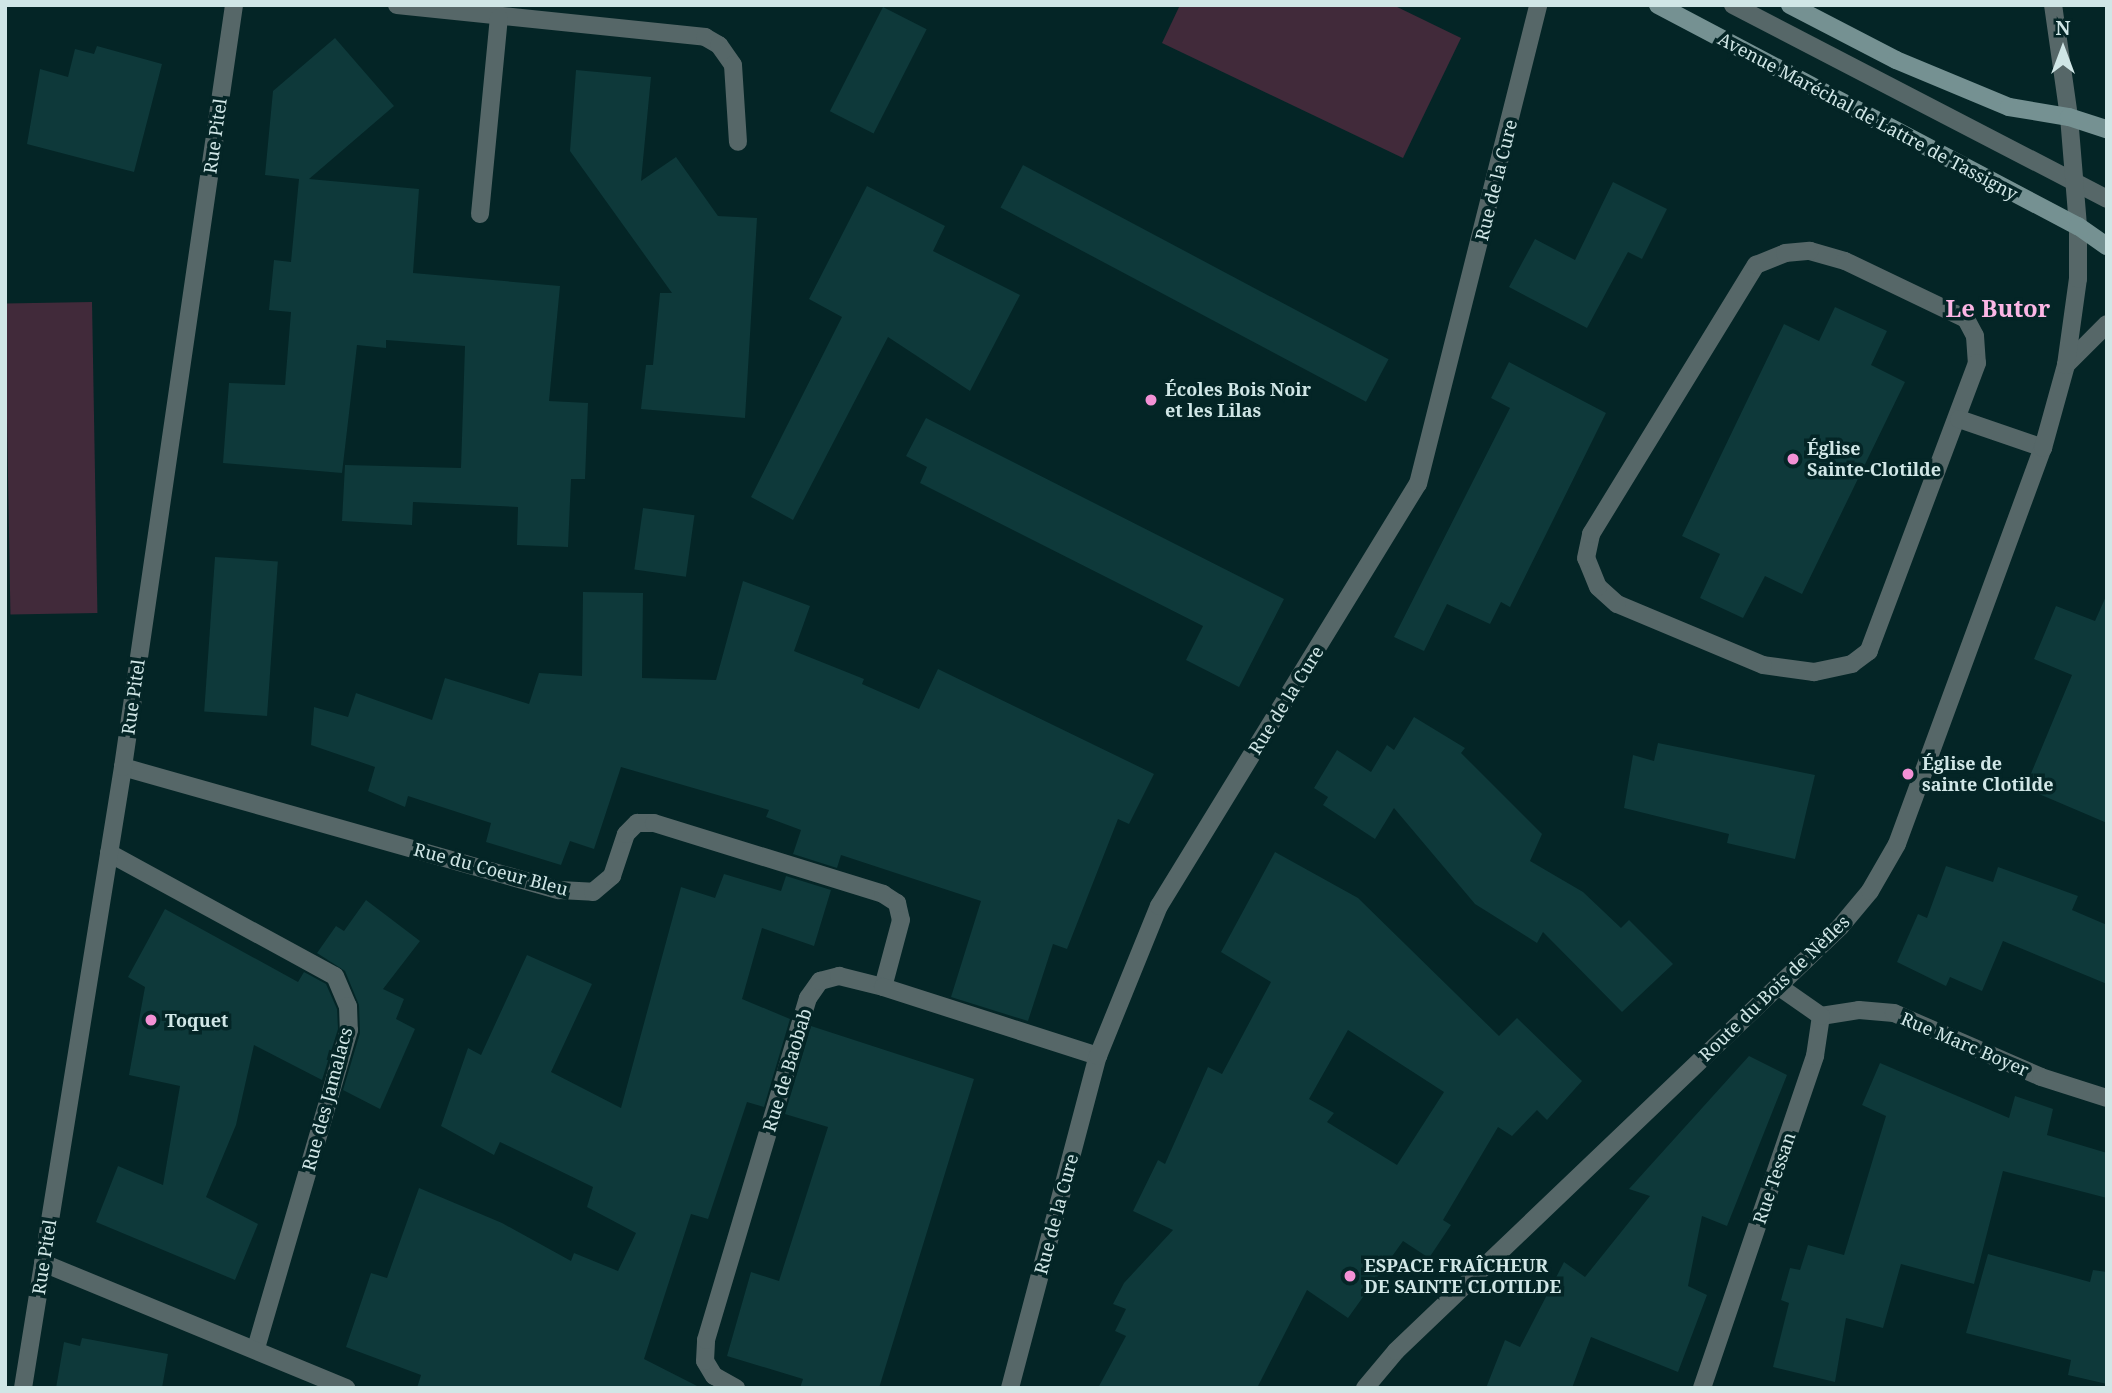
<!DOCTYPE html>
<meta charset="utf-8">
<style>
body{margin:0}
#map{position:relative;width:2112px;height:1393px;overflow:hidden;background:#042526;font-family:"Noto Serif",serif}
div>[style]{position:absolute}
[style*='--x']{left:calc(var(--x)*1px);top:calc(var(--y)*1px);width:calc(var(--w)*1px);rotate:calc(var(--a)*1deg)}
.green>*{inset:0;background:#412a3a;transform-origin:0 0}
.building>*{inset:0;background:#0e393a;transform-origin:0 0}
.lane>*{height:18px;margin:-9px;padding:0 9px;transform-origin:9px;border-radius:9px;background:#566768}
.street>*{height:18px;margin:-9px;padding:0 9px;transform-origin:9px;border-radius:9px;background:#566768}
.secondary>*{height:18px;margin:-9px;padding:0 9px;transform-origin:9px;border-radius:9px;background:#759192}
.dots>*{width:19px;height:19px;translate:-50% -50%;box-sizing:border-box;border:4px solid #042526;border-radius:50%}
span{translate:-50% -50%;white-space:nowrap;text-align:center;line-height:1.15;-webkit-text-stroke:7px #042526;paint-order:stroke}
.street-label{font-size:18px;color:#d0e6e6}
.poi-label{font-size:18px;color:#d0e6e6;font-weight:700}
.left{translate:0 -50%;text-align:left}
.district-label{font-size:24px;color:#fcb6e5;font-weight:700}
.frame{position:absolute;inset:0;border:7px solid #d0e6e6;pointer-events:none}
.north{position:absolute;left:2028px;top:14px;width:70px;height:70px;-webkit-text-stroke:5px #042526;paint-order:stroke;rotate:0deg;font-size:19px;font-weight:700;line-height:28px;text-align:center;color:#d0e6e6}
.north::after{content:'';display:block;margin:auto;width:24px;height:32px;background:#d0e6e6;clip-path:polygon(50% 0,100% 100%,50% 72%,0 100%)}
</style>
<div id="map">
<div class="green">
<i style="clip-path:polygon(1180px 5px,1393px 5px,1461px 38px,1403px 158px,1162px 43px)"></i>
<i style="left:92px;top:302px;width:311px;height:87px;rotate:89deg"></i>
</div>
<div class="building">
<i style="left:883px;top:7px;width:49px;height:117px;rotate:27deg"></i>
<i style="clip-path:polygon(335px 38px,394px 106px,309px 179px,419px 189px,413px 273px,560px 286px,549px 401px,588px 403px,585px 479px,571px 479px,568px 547px,517px 545px,518px 507px,413px 502px,412px 525px,342px 521px,345px 465px,461px 468px,465px 346px,386px 340px,386px 348px,357px 345px,342px 473px,223px 463px,229px 383px,285px 385px,291px 312px,269px 310px,274px 260px,291px 262px,299px 179px,265px 175px,273px 91px)"></i>
<i style="clip-path:polygon(97px 46px,162px 64px,134px 172px,27px 144px,40px 69px,68px 77px,75px 49px,94px 54px)"></i>
<i style="clip-path:polygon(576px 70px,651px 77px,641px 181px,676px 157px,718px 216px,757px 218px,745px 418px,641px 409px,646px 365px,653px 365px,660px 293px,672px 293px,570px 151px)"></i>
<i style="left:1023px;top:165px;width:414px;height:48px;rotate:28deg"></i>
<i style="clip-path:polygon(1613px 182px,1667px 209px,1642px 259px,1628px 252px,1587px 328px,1509px 287px,1535px 239px,1575px 260px)"></i>
<i style="clip-path:polygon(867px 186px,945px 226px,933px 251px,1020px 295px,970px 391px,888px 337px,793px 520px,751px 497px,842px 317px,809px 299px)"></i>
<i style="clip-path:polygon(1835px 307px,1887px 331px,1871px 365px,1905px 382px,1802px 594px,1765px 576px,1743px 618px,1700px 598px,1720px 554px,1682px 536px,1784px 324px,1819px 341px)"></i>
<i style="clip-path:polygon(1509px 362px,1606px 413px,1510px 607px,1501px 602px,1490px 624px,1447px 604px,1424px 651px,1394px 637px,1510px 408px,1491px 398px)"></i>
<i style="clip-path:polygon(926px 418px,1284px 599px,1239px 687px,1186px 660px,1203px 626px,920px 483px,927px 467px,906px 456px)"></i>
<i style="left:643px;top:508px;width:52px;height:62px;rotate:8deg"></i>
<i style="left:215px;top:557px;width:63px;height:155px;rotate:4deg"></i>
<i style="clip-path:polygon(743px 581px,810px 606px,794px 651px,864px 679px,862px 684px,919px 709px,938px 669px,1154px 774px,1129px 824px,1118px 819px,1067px 949px,1053px 944px,1028px 1021px,951px 997px,981px 901px,841px 855px,837px 868px,793px 854px,801px 830px,766px 817px,769px 810px,621px 767px,594px 849px,570px 841px,561px 865px,486px 842px,491px 823px,408px 796px,405px 807px,368px 791px,375px 767px,311px 745px,314px 707px,348px 717px,356px 693px,432px 720px,445px 678px,529px 704px,539px 673px,582px 676px,583px 592px,643px 593px,642px 678px,716px 680px)"></i>
<i style="clip-path:polygon(2107px 594px,2107px 823px,2025px 788px,2072px 675px,2034px 659px,2056px 606px,2095px 621px)"></i>
<i style="clip-path:polygon(1414px 717px,1465px 748px,1461px 753px,1542px 834px,1530px 861px,1583px 892px,1621px 928px,1629px 920px,1673px 964px,1622px 1012px,1543px 932px,1537px 943px,1475px 904px,1394px 808px,1375px 839px,1323px 805px,1328px 797px,1314px 788px,1337px 750px,1371px 772px,1387px 745px,1394px 750px)"></i>
<i style="clip-path:polygon(1658px 743px,1815px 775px,1795px 859px,1727px 843px,1729px 834px,1624px 808px,1633px 755px,1654px 761px)"></i>
<i style="clip-path:polygon(evenodd,1275px 852px,1358px 898px,1499px 1036px,1517px 1018px,1582px 1081px,1547px 1120px,1537px 1110px,1512px 1136px,1498px 1127px,1443px 1220px,1451px 1225px,1429px 1258px,1403px 1241px,1348px 1318px,1307px 1290px,1257px 1388px,1098px 1388px,1126px 1336px,1115px 1331px,1126px 1309px,1113px 1304px,1124px 1283px,1173px 1230px,1133px 1211px,1158px 1160px,1165px 1164px,1208px 1067px,1222px 1074px,1271px 982px,1221px 952px,1275px 852px,1348px 1030px,1444px 1092px,1397px 1165px,1327px 1122px,1334px 1113px,1309px 1099px,1348px 1030px)"></i>
<i style="clip-path:polygon(1946px 866px,1993px 882px,1998px 867px,2078px 896px,2072px 910px,2107px 925px,2107px 984px,2003px 941px,1982px 991px,1950px 977px,1946px 986px,1897px 962px,1918px 914px,1927px 918px)"></i>
<i style="clip-path:polygon(724px 874px,781px 891px,786px 876px,831px 890px,814px 946px,762px 928px,742px 999px,790px 1019px,764px 1107px,747px 1102px,708px 1219px,691px 1214px,644px 1359px,701px 1388px,417px 1388px,421px 1375px,346px 1347px,371px 1273px,387px 1278px,419px 1188px,502px 1223px,571px 1261px,574px 1253px,618px 1271px,636px 1233px,587px 1207px,593px 1187px,500px 1142px,494px 1155px,441px 1126px,468px 1048px,481px 1055px,527px 955px,592px 984px,551px 1072px,621px 1108px,681px 887px,715px 898px)"></i>
<i style="clip-path:polygon(366px 900px,420px 941px,383px 989px,404px 999px,396px 1019px,415px 1029px,380px 1109px,343px 1090px,360px 1033px,359px 1005px,345px 971px,317px 953px,336px 926px,344px 931px)"></i>
<i style="clip-path:polygon(165px 909px,298px 982px,304px 972px,326px 984px,337px 1009px,338px 1029px,322px 1080px,254px 1045px,236px 1125px,206px 1197px,258px 1224px,235px 1280px,96px 1222px,118px 1166px,163px 1185px,180px 1086px,129px 1075px,145px 987px,128px 977px)"></i>
<i style="clip-path:polygon(811px 1026px,974px 1079px,879px 1388px,800px 1388px,803px 1379px,727px 1356px,751px 1272px,779px 1281px,828px 1127px,785px 1114px)"></i>
<i style="clip-path:polygon(1749px 1056px,1787px 1075px,1727px 1226px,1702px 1216px,1688px 1286px,1707px 1295px,1678px 1372px,1591px 1337px,1572px 1388px,1486px 1388px,1505px 1340px,1520px 1347px,1564px 1262px,1585px 1277px,1650px 1196px,1629px 1189px)"></i>
<i style="clip-path:polygon(1880px 1063px,2009px 1118px,2015px 1096px,2053px 1109px,2047px 1135px,2107px 1153px,2107px 1198px,2003px 1171px,1974px 1284px,1901px 1264px,1883px 1328px,1846px 1318px,1835px 1382px,1773px 1367px,1789px 1303px,1781px 1300px,1790px 1268px,1800px 1270px,1808px 1245px,1844px 1255px,1886px 1116px,1862px 1105px)"></i>
<i style="clip-path:polygon(1988px 1254px,2090px 1282px,2093px 1270px,2107px 1272px,2107px 1384px,2068px 1375px,2071px 1360px,1966px 1333px)"></i>
<i style="clip-path:polygon(82px 1338px,168px 1354px,162px 1388px,56px 1388px,64px 1342px,80px 1346px)"></i>
</div>
<div class="lane">
<i style="--x:397;--y:5;--w:310;--a:5.9"></i>
<i style="--x:705;--y:37;--w:16;--a:30"></i>
<i style="--x:719;--y:45;--w:24;--a:55"></i>
<i style="--x:733;--y:65;--w:77;--a:86.3"></i>
<i style="--x:1733;--y:5;--w:421;--a:27.4"></i>
<i style="--x:480;--y:214;--w:197;--a:-84.5"></i>
<i style="--x:1810;--y:251;--w:36;--a:16"></i>
<i style="--x:1845;--y:261;--w:134;--a:25.6"></i>
<i style="--x:1966;--y:319;--w:19;--a:62"></i>
<i style="--x:1975;--y:336;--w:27;--a:86"></i>
<i style="--x:1977;--y:363;--w:308;--a:110.6"></i>
<i style="--x:1869;--y:651;--w:21;--a:143"></i>
<i style="--x:1852;--y:664;--w:39;--a:168"></i>
<i style="--x:1814;--y:672;--w:51;--a:-172.2"></i>
<i style="--x:1763;--y:665;--w:158;--a:-157.3"></i>
<i style="--x:1617;--y:604;--w:25;--a:-138"></i>
<i style="--x:1598;--y:587;--w:31;--a:-112"></i>
<i style="--x:1586;--y:558;--w:25;--a:-78"></i>
<i style="--x:1591;--y:534;--w:316;--a:-58.5"></i>
<i style="--x:1756;--y:265;--w:31;--a:-22"></i>
<i style="--x:1785;--y:253;--w:25;--a:-5"></i>
<i style="--x:1959;--y:419;--w:89;--a:19"></i>
</div>
<div class="street">
<i style="--x:2066;--y:365;--w:58;--a:-45"></i>
<i style="--x:123;--y:767;--w:453;--a:15.8"></i>
<i style="--x:559;--y:890;--w:34;--a:3"></i>
<i style="--x:593;--y:892;--w:25;--a:-40"></i>
<i style="--x:612;--y:876;--w:44;--a:-71.6"></i>
<i style="--x:626;--y:834;--w:16;--a:-45"></i>
<i style="--x:637;--y:823;--w:17;--a:0"></i>
<i style="--x:654;--y:823;--w:240;--a:17.2"></i>
<i style="--x:883;--y:894;--w:17;--a:33"></i>
<i style="--x:897;--y:903;--w:17;--a:77"></i>
<i style="--x:901;--y:920;--w:69;--a:105"></i>
<i style="--x:109;--y:853;--w:257;--a:28.6"></i>
<i style="--x:335;--y:976;--w:33;--a:67"></i>
<i style="--x:348;--y:1006;--w:24;--a:88"></i>
<i style="--x:349;--y:1030;--w:332;--a:106.3"></i>
<i style="--x:1821;--y:1016;--w:38;--a:-9"></i>
<i style="--x:1859;--y:1010;--w:35;--a:5"></i>
<i style="--x:1894;--y:1013;--w:160;--a:23.5"></i>
<i style="--x:2041;--y:1077;--w:69;--a:17.7"></i>
<i style="--x:43;--y:1263;--w:328;--a:22.4"></i>
<i style="--x:23;--y:1388;--w:629;--a:-80.85"></i>
<i style="--x:123;--y:767;--w:770;--a:-81.71"></i>
<i style="--x:736;--y:1388;--w:25;--a:-151"></i>
<i style="--x:714;--y:1376;--w:17;--a:-121"></i>
<i style="--x:705;--y:1361;--w:21;--a:-87"></i>
<i style="--x:706;--y:1340;--w:357;--a:-73.4"></i>
<i style="--x:808;--y:998;--w:21;--a:-55"></i>
<i style="--x:820;--y:981;--w:20;--a:-15"></i>
<i style="--x:839;--y:976;--w:45;--a:14"></i>
<i style="--x:883;--y:987;--w:226;--a:17.8"></i>
<i style="--x:1010;--y:1388;--w:343;--a:-75.2"></i>
<i style="--x:1098;--y:1056;--w:162;--a:-67.9"></i>
<i style="--x:1159;--y:906;--w:495;--a:-58.5"></i>
<i style="--x:1418;--y:484;--w:494;--a:-75.9"></i>
<i style="--x:1365;--y:1388;--w:48;--a:-50"></i>
<i style="--x:1396;--y:1351;--w:614;--a:-43.68"></i>
<i style="--x:1840;--y:927;--w:47;--a:-50.2"></i>
<i style="--x:1870;--y:891;--w:54;--a:-60.1"></i>
<i style="--x:1897;--y:844;--w:422;--a:-69.8"></i>
<i style="--x:2043;--y:448;--w:86;--a:-74.5"></i>
<i style="--x:2066;--y:365;--w:87;--a:-82.1"></i>
<i style="--x:2078;--y:279;--w:53;--a:-90"></i>
<i style="--x:2078;--y:226;--w:109;--a:-94.7"></i>
<i style="--x:2069;--y:117;--w:113;--a:-98.1"></i>
<i style="--x:1702;--y:1388;--w:351;--a:-71.2"></i>
<i style="--x:1815;--y:1056;--w:40;--a:-81.5"></i>
<i style="--x:1821;--y:1016;--w:52;--a:-145.1"></i>
</div>
<div class="secondary">
<i style="--x:1658;--y:5;--w:475;--a:27.8"></i>
<i style="--x:2078;--y:226;--w:35;--a:35"></i>
<i style="--x:1790;--y:5;--w:119;--a:27.4"></i>
<i style="--x:1896;--y:60;--w:122;--a:22.6"></i>
<i style="--x:2009;--y:107;--w:61;--a:9.5"></i>
<i style="--x:2069;--y:117;--w:40;--a:18"></i>
</div>
<div class="dots">
<i style="left:1151px;top:400px;background:#f391d5"></i>
<i style="left:1793px;top:459px;background:#f391d5"></i>
<i style="left:1908px;top:774px;background:#f391d5"></i>
<i style="left:151px;top:1020px;background:#f391d5"></i>
<i style="left:1350px;top:1276px;background:#f391d5"></i>
</div>
<div class="street-label">
<span style="left:1868px;top:116px;rotate:28deg">Avenue Maréchal de Lattre de Tassigny</span>
<span style="left:215px;top:136px;rotate:-82deg">Rue Pitel</span>
<span style="left:1496px;top:180px;rotate:-76deg">Rue de la Cure</span>
<span style="left:133px;top:697px;rotate:-82deg">Rue Pitel</span>
<span style="left:1286px;top:700px;rotate:-58deg">Rue de la Cure</span>
<span style="left:491px;top:869px;rotate:15deg">Rue du Coeur Bleu</span>
<span style="left:1774px;top:988px;rotate:-44deg">Route du Bois de Nèfles</span>
<span style="left:1965px;top:1044px;rotate:23deg">Rue Marc Boyer</span>
<span style="left:787px;top:1070px;rotate:-73deg">Rue de Baobab</span>
<span style="left:327px;top:1099px;rotate:-75deg">Rue des Jamalacs</span>
<span style="left:1774px;top:1178px;rotate:-71deg">Rue Tessan</span>
<span style="left:1056px;top:1214px;rotate:-75deg">Rue de la Cure</span>
<span style="left:44px;top:1257px;rotate:-81deg">Rue Pitel</span>
</div>
<div class="poi-label">
<span class="left" style="left:1165px;top:400px">Écoles Bois Noir<br>et les Lilas</span>
<span class="left" style="left:1807px;top:459px">Église<br>Sainte-Clotilde</span>
<span class="left" style="left:1922px;top:774px">Église de<br>sainte Clotilde</span>
<span class="left" style="left:165px;top:1020px">Toquet</span>
<span class="left" style="left:1364px;top:1276px">ESPACE FRAÎCHEUR<br>DE SAINTE CLOTILDE</span>
</div>
<div class="district-label">
<span style="left:1998px;top:308px">Le Butor</span>
</div>
<div class="frame"></div>
<div class="north">N</div>
</div>
